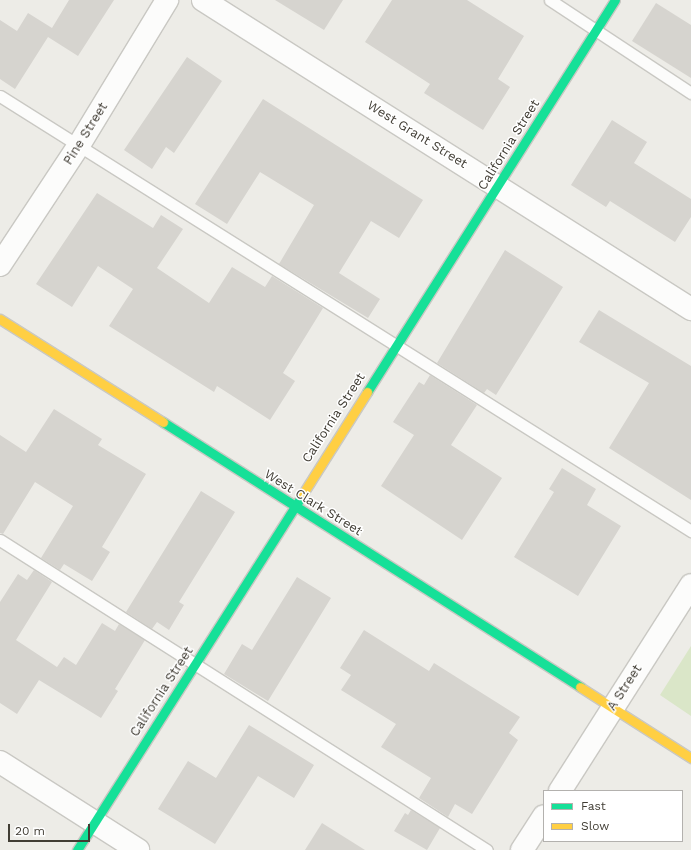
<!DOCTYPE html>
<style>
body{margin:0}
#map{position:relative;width:691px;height:850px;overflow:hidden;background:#edece7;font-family:"Work Sans",sans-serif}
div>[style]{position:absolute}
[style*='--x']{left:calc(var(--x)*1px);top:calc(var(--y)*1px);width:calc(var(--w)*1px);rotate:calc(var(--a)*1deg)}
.green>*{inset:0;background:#dae6c8}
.building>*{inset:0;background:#d6d4cf}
.roads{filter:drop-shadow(1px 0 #c9c8c3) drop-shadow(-1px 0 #c9c8c3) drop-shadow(0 1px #c9c8c3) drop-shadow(0 -1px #c9c8c3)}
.lane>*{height:11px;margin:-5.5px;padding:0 5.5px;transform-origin:5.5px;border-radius:5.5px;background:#fcfcfb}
.street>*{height:22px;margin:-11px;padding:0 11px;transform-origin:11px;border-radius:11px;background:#fcfcfb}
.fast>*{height:9px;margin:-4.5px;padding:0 4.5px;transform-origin:4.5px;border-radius:4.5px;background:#16e098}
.slow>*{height:9px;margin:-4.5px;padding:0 4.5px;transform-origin:4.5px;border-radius:4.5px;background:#ffcf43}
span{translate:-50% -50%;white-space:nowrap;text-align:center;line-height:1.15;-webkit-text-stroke:3px #fff;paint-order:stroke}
.street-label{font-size:13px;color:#413d34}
.legend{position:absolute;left:543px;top:790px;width:140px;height:52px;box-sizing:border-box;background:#fff;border:1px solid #b3b1ae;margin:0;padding:5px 7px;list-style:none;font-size:12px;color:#413d34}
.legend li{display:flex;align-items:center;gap:8px;height:20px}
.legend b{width:20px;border:1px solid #b3b1ae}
.scale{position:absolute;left:8px;top:824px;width:82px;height:18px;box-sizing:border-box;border:2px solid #413d34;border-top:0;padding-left:5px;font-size:12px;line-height:14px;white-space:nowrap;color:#413d34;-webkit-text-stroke:3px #fff;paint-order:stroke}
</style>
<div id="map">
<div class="green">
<i style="clip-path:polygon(691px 646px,691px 716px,660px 695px)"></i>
</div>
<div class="building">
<i style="clip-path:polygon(69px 0,114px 0,78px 56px,48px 37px,15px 89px,0 79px,0 20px,17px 31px,28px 13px,52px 28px)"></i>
<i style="clip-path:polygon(275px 0,343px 0,324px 30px)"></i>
<i style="clip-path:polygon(392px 0,467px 0,524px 36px,498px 79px,510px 87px,483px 130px,424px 93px,430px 84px,365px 42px)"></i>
<i style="clip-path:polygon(656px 3px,691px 25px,691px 78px,632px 41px)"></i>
<i style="clip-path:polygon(187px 57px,222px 81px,174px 153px,166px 147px,152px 169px,124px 150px)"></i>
<i style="clip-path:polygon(263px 99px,423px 200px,399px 238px,371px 221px,339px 273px,380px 299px,368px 318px,279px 264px,314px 205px,260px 172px,227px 224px,195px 204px)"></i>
<i style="clip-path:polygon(612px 120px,647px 142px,634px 163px,691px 199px,691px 217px,675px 242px,610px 201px,606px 207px,571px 185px)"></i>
<i style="clip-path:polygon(97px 193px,153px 228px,161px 215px,183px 229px,157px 268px,209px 303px,232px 267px,265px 287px,272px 276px,323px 308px,283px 373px,295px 381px,270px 420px,217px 386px,214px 392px,109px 326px,133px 289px,98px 266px,72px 307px,36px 284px)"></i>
<i style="clip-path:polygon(505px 250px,563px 287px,496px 395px,487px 389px,484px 393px,437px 363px)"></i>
<i style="clip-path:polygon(599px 310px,691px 366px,691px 500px,609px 448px,649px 383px,579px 342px)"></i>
<i style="clip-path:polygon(430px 375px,477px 405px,451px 445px,502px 478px,462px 540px,381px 486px,414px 435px,393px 422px,419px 382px,424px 385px)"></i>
<i style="clip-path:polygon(54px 409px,102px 439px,98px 445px,146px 474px,102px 547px,110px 552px,92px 581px,64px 564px,60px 570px,41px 558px,73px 506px,35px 482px,3px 534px,0 533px,0 435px,26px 452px)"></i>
<i style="clip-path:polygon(562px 468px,596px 489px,587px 505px,621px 526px,578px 596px,514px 557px,554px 492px,549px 489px)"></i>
<i style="clip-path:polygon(201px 491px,235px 512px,179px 602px,184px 605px,169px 630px,157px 622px,152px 629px,126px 612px)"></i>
<i style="clip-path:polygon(34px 570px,52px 582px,16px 640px,57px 667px,64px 657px,76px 665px,102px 623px,115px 631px,119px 624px,145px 640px,115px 689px,118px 691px,101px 718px,39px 680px,17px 714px,0 703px,0 602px,18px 574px,27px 580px)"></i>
<i style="clip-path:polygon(297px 577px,331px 598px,268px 701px,224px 674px,242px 644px,252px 650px)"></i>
<i style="clip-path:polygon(364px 630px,429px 671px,434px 663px,520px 717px,509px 733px,518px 740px,472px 814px,455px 804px,448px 817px,419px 798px,431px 778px,381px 747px,396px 724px,341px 690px,351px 675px,340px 668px)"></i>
<i style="clip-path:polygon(249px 725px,314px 765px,294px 798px,258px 776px,215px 844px,158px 809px,188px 761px,216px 778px)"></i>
<i style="clip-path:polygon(411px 810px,440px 828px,427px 850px,394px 831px,405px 813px,408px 815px)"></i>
<i style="clip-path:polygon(322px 823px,365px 850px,305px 850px)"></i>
</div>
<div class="roads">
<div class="lane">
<i style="--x:550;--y:0;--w:169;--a:33.4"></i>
<i style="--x:0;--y:96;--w:817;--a:32.19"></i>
<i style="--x:0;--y:540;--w:577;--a:32.48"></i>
</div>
<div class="street">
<i style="--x:203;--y:0;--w:578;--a:32.34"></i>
<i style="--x:0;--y:265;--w:144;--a:-56.6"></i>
<i style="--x:79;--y:145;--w:170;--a:-58.7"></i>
<i style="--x:0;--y:762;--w:164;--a:32.5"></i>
<i style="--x:560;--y:791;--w:244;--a:-57.5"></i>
<i style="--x:522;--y:850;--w:40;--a:-57.1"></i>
</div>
<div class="fast">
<i style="--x:367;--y:392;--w:464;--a:-57.7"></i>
<i style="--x:163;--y:422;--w:494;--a:32.4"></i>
<i style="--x:77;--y:850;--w:420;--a:-57.6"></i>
</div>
<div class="slow">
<i style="--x:0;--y:319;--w:193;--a:32.3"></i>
<i style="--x:302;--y:495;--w:122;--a:-57.7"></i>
<i style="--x:580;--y:687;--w:132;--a:32.6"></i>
</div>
</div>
<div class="street-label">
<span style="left:86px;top:134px;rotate:-58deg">Pine Street</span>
<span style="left:417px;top:135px;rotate:32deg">West Grant Street</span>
<span style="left:509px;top:145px;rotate:-58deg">California Street</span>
<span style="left:334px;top:418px;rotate:-57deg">California Street</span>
<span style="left:313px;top:503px;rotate:32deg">West Clark Street</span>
<span style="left:625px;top:688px;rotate:-57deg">A Street</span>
<span style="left:162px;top:692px;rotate:-57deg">California Street</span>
</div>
<ul class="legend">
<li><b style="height:5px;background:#16e098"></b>Fast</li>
<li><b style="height:5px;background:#ffcf43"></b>Slow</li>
</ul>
<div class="scale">20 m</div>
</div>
